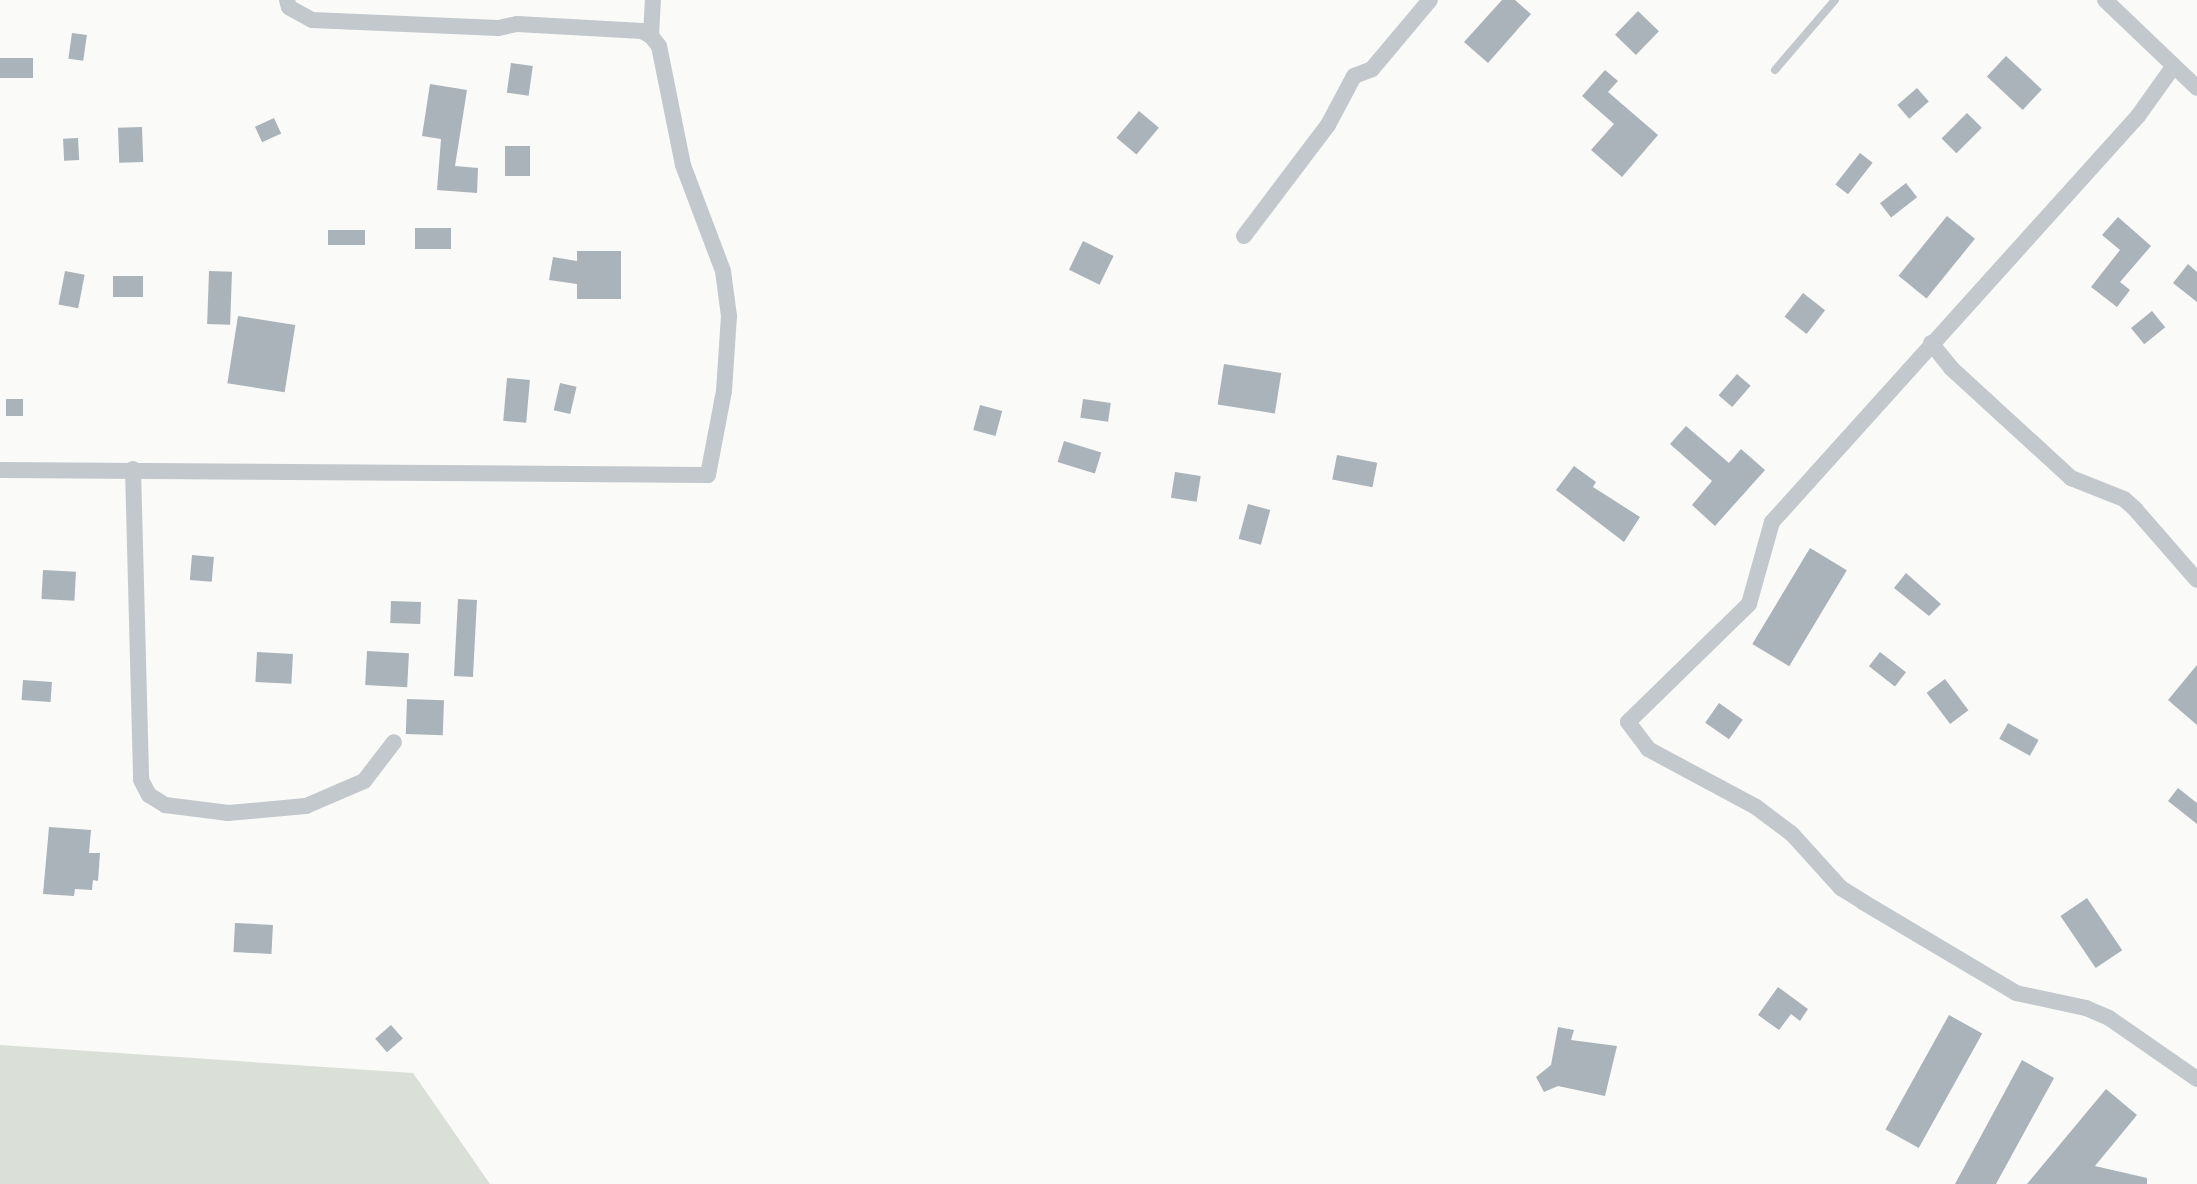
<!DOCTYPE html>
<style>
body{margin:0}
#map{position:relative;width:2197px;height:1184px;overflow:hidden;background:#fafaf8;font-family:Ubuntu,sans-serif}
div>[style]{position:absolute}
[style*='--x']{left:calc(var(--x)*1px);top:calc(var(--y)*1px);width:calc(var(--w)*1px);rotate:calc(var(--a)*1deg)}
.green>*{inset:0;background:#dadfd7}
.building>*{inset:0;background:#aab3b9;transform-origin:0 0}
.service>*{height:8px;margin:-4px;padding:0 4px;transform-origin:4px;border-radius:4px;background:#c3c8cc}
.minor>*{height:16px;margin:-8px;padding:0 8px;transform-origin:8px;border-radius:8px;background:#c3c8cc}
span{translate:-50% -50%;white-space:nowrap;text-align:center;line-height:1.15;-webkit-text-stroke:7px #fff;paint-order:stroke}
</style>
<div id="map">
<div class="green">
<i style="clip-path:polygon(0 1045px,413px 1073px,490px 1184px,0 1184px)"></i>
</div>
<div class="building">
<i style="clip-path:polygon(1502px 0,1515px 0,1531px 14px,1488px 63px,1464px 42px)"></i>
<i style="left:1638px;top:11px;width:29px;height:33px;rotate:44deg"></i>
<i style="left:72px;top:33px;width:15px;height:26px;rotate:8deg"></i>
<i style="left:2006px;top:56px;width:49px;height:28px;rotate:43deg"></i>
<i style="left:0;top:58px;width:33px;height:20px"></i>
<i style="left:511px;top:63px;width:22px;height:30px;rotate:8deg"></i>
<i style="clip-path:polygon(1605px 70px,1618px 81px,1608px 92px,1658px 135px,1622px 177px,1591px 150px,1614px 124px,1582px 96px)"></i>
<i style="clip-path:polygon(430px 84px,467px 90px,455px 166px,478px 168px,477px 193px,437px 190px,441px 139px,422px 136px)"></i>
<i style="left:1917px;top:88px;width:18px;height:26px;rotate:49deg"></i>
<i style="left:1139px;top:111px;width:26px;height:35px;rotate:40deg"></i>
<i style="left:1967px;top:113px;width:21px;height:36px;rotate:45deg"></i>
<i style="left:274px;top:118px;width:17px;height:21px;rotate:65deg"></i>
<i style="left:142px;top:127px;width:35px;height:24px;rotate:88deg"></i>
<i style="left:78px;top:138px;width:22px;height:15px;rotate:87deg"></i>
<i style="left:530px;top:146px;width:30px;height:25px;rotate:90deg"></i>
<i style="left:1860px;top:153px;width:16px;height:40px;rotate:38deg"></i>
<i style="left:1906px;top:183px;width:18px;height:33px;rotate:52deg"></i>
<i style="left:1947px;top:216px;width:36px;height:77px;rotate:39deg"></i>
<i style="clip-path:polygon(2118px 217px,2151px 246px,2120px 282px,2130px 290px,2117px 307px,2091px 287px,2120px 250px,2102px 235px)"></i>
<i style="left:451px;top:228px;width:21px;height:36px;rotate:90deg"></i>
<i style="left:365px;top:230px;width:15px;height:37px;rotate:90deg"></i>
<i style="left:1083px;top:241px;width:34px;height:32px;rotate:26deg"></i>
<i style="clip-path:polygon(577px 251px,621px 251px,621px 299px,577px 299px,577px 284px,549px 280px,553px 257px,577px 261px)"></i>
<i style="clip-path:polygon(2188px 264px,2197px 272px,2197px 302px,2173px 283px)"></i>
<i style="left:65px;top:271px;width:20px;height:34px;rotate:11deg"></i>
<i style="left:209px;top:271px;width:23px;height:53px;rotate:2deg"></i>
<i style="left:113px;top:276px;width:30px;height:21px"></i>
<i style="left:1803px;top:293px;width:28px;height:30px;rotate:38deg"></i>
<i style="left:2152px;top:311px;width:21px;height:27px;rotate:51deg"></i>
<i style="left:238px;top:316px;width:58px;height:68px;rotate:9deg"></i>
<i style="left:1224px;top:364px;width:58px;height:41px;rotate:9deg"></i>
<i style="left:1737px;top:374px;width:18px;height:28px;rotate:41deg"></i>
<i style="left:507px;top:378px;width:23px;height:43px;rotate:5deg"></i>
<i style="left:560px;top:383px;width:17px;height:28px;rotate:13deg"></i>
<i style="left:6px;top:399px;width:17px;height:17px"></i>
<i style="left:1083px;top:399px;width:28px;height:19px;rotate:8deg"></i>
<i style="left:980px;top:405px;width:23px;height:26px;rotate:15deg"></i>
<i style="clip-path:polygon(1686px 426px,1729px 463px,1741px 449px,1765px 470px,1715px 526px,1692px 505px,1712px 481px,1670px 444px)"></i>
<i style="left:1064px;top:441px;width:39px;height:22px;rotate:17deg"></i>
<i style="left:1337px;top:455px;width:41px;height:25px;rotate:11deg"></i>
<i style="clip-path:polygon(1574px 466px,1596px 482px,1593px 487px,1640px 517px,1624px 542px,1556px 490px)"></i>
<i style="left:1175px;top:472px;width:26px;height:26px;rotate:9deg"></i>
<i style="left:1248px;top:504px;width:23px;height:36px;rotate:15deg"></i>
<i style="left:1810px;top:548px;width:43px;height:112px;rotate:31deg"></i>
<i style="left:192px;top:555px;width:22px;height:25px;rotate:5deg"></i>
<i style="left:43px;top:570px;width:33px;height:29px;rotate:3deg"></i>
<i style="clip-path:polygon(1906px 573px,1941px 604px,1929px 616px,1894px 588px)"></i>
<i style="left:458px;top:599px;width:19px;height:77px;rotate:3deg"></i>
<i style="left:391px;top:601px;width:30px;height:22px;rotate:2deg"></i>
<i style="left:367px;top:651px;width:42px;height:34px;rotate:3deg"></i>
<i style="left:257px;top:652px;width:36px;height:30px;rotate:3deg"></i>
<i style="left:1880px;top:652px;width:33px;height:18px;rotate:38deg"></i>
<i style="clip-path:polygon(2197px 665px,2197px 725px,2168px 700px)"></i>
<i style="left:1945px;top:679px;width:39px;height:23px;rotate:53deg"></i>
<i style="left:23px;top:680px;width:29px;height:20px;rotate:4deg"></i>
<i style="left:407px;top:699px;width:37px;height:35px;rotate:2deg"></i>
<i style="left:1719px;top:703px;width:29px;height:24px;rotate:35deg"></i>
<i style="left:2008px;top:723px;width:35px;height:18px;rotate:29deg"></i>
<i style="clip-path:polygon(2178px 788px,2197px 803px,2197px 824px,2168px 801px)"></i>
<i style="clip-path:polygon(49px 827px,91px 830px,89px 853px,100px 853px,98px 881px,93px 880px,92px 890px,75px 889px,74px 896px,43px 894px)"></i>
<i style="left:2087px;top:898px;width:63px;height:32px;rotate:56deg"></i>
<i style="left:235px;top:923px;width:38px;height:29px;rotate:3deg"></i>
<i style="clip-path:polygon(1778px 987px,1808px 1009px,1800px 1021px,1791px 1014px,1779px 1030px,1758px 1015px)"></i>
<i style="left:1949px;top:1015px;width:38px;height:131px;rotate:29deg"></i>
<i style="left:391px;top:1025px;width:18px;height:21px;rotate:49deg"></i>
<i style="clip-path:polygon(1558px 1027px,1574px 1030px,1571px 1040px,1617px 1046px,1605px 1096px,1558px 1086px,1544px 1092px,1536px 1077px,1551px 1065px)"></i>
<i style="clip-path:polygon(2022px 1060px,2054px 1078px,1996px 1184px,1955px 1184px)"></i>
<i style="clip-path:polygon(2106px 1089px,2137px 1115px,2095px 1166px,2147px 1178px,2147px 1184px,2027px 1184px)"></i>
</div>
<div class="service">
<i style="--x:1775;--y:70;--w:92;--a:-49.4"></i>
</div>
<div class="minor">
<i style="--x:2105;--y:0;--w:127;--a:43.7"></i>
<i style="--x:651;--y:36;--w:36;--a:-87"></i>
<i style="--x:2173;--y:67;--w:60;--a:125.5"></i>
<i style="--x:2138;--y:116;--w:547;--a:132.03"></i>
<i style="--x:1772;--y:522;--w:85;--a:105.7"></i>
<i style="--x:1749;--y:604;--w:169;--a:135.7"></i>
<i style="--x:1628;--y:722;--w:34;--a:53"></i>
<i style="--x:1648;--y:749;--w:123;--a:28.2"></i>
<i style="--x:1756;--y:807;--w:45;--a:36.9"></i>
<i style="--x:1792;--y:834;--w:73;--a:47.8"></i>
<i style="--x:1841;--y:888;--w:26;--a:32"></i>
<i style="--x:1863;--y:902;--w:178;--a:30.7"></i>
<i style="--x:2016;--y:993;--w:72;--a:12.1"></i>
<i style="--x:2086;--y:1008;--w:25;--a:23"></i>
<i style="--x:2109;--y:1018;--w:107;--a:34.7"></i>
<i style="--x:1244;--y:236;--w:139;--a:-52.9"></i>
<i style="--x:1328;--y:125;--w:55;--a:-62"></i>
<i style="--x:1354;--y:76;--w:19;--a:-21"></i>
<i style="--x:1372;--y:69;--w:90;--a:-50"></i>
<i style="--x:1931;--y:343;--w:32;--a:51"></i>
<i style="--x:1951;--y:368;--w:163;--a:42.5"></i>
<i style="--x:2071;--y:478;--w:57;--a:21.6"></i>
<i style="--x:2124;--y:499;--w:15;--a:42"></i>
<i style="--x:2135;--y:509;--w:94;--a:48.9"></i>
<i style="--x:133;--y:469;--w:311;--a:88.5"></i>
<i style="--x:141;--y:780;--w:17;--a:62"></i>
<i style="--x:149;--y:795;--w:19;--a:32"></i>
<i style="--x:165;--y:805;--w:64;--a:7.2"></i>
<i style="--x:228;--y:813;--w:78;--a:-5.1"></i>
<i style="--x:306;--y:806;--w:63;--a:-23.3"></i>
<i style="--x:364;--y:781;--w:49;--a:-52.4"></i>
<i style="--x:0;--y:470;--w:708;--a:0.4"></i>
<i style="--x:708;--y:475;--w:86;--a:-79.2"></i>
<i style="--x:724;--y:391;--w:75;--a:-86.2"></i>
<i style="--x:729;--y:316;--w:45;--a:-97.6"></i>
<i style="--x:723;--y:271;--w:113;--a:-110.7"></i>
<i style="--x:683;--y:165;--w:121;--a:-101.4"></i>
<i style="--x:659;--y:46;--w:13;--a:-129"></i>
<i style="--x:651;--y:36;--w:10;--a:-151"></i>
<i style="--x:642;--y:31;--w:125;--a:-176.8"></i>
<i style="--x:517;--y:24;--w:19;--a:168"></i>
<i style="--x:498;--y:28;--w:186;--a:-177.5"></i>
<i style="--x:312;--y:20;--w:26;--a:-151"></i>
<i style="--x:289;--y:7;--w:7;--a:-106"></i>
</div>
</div>
